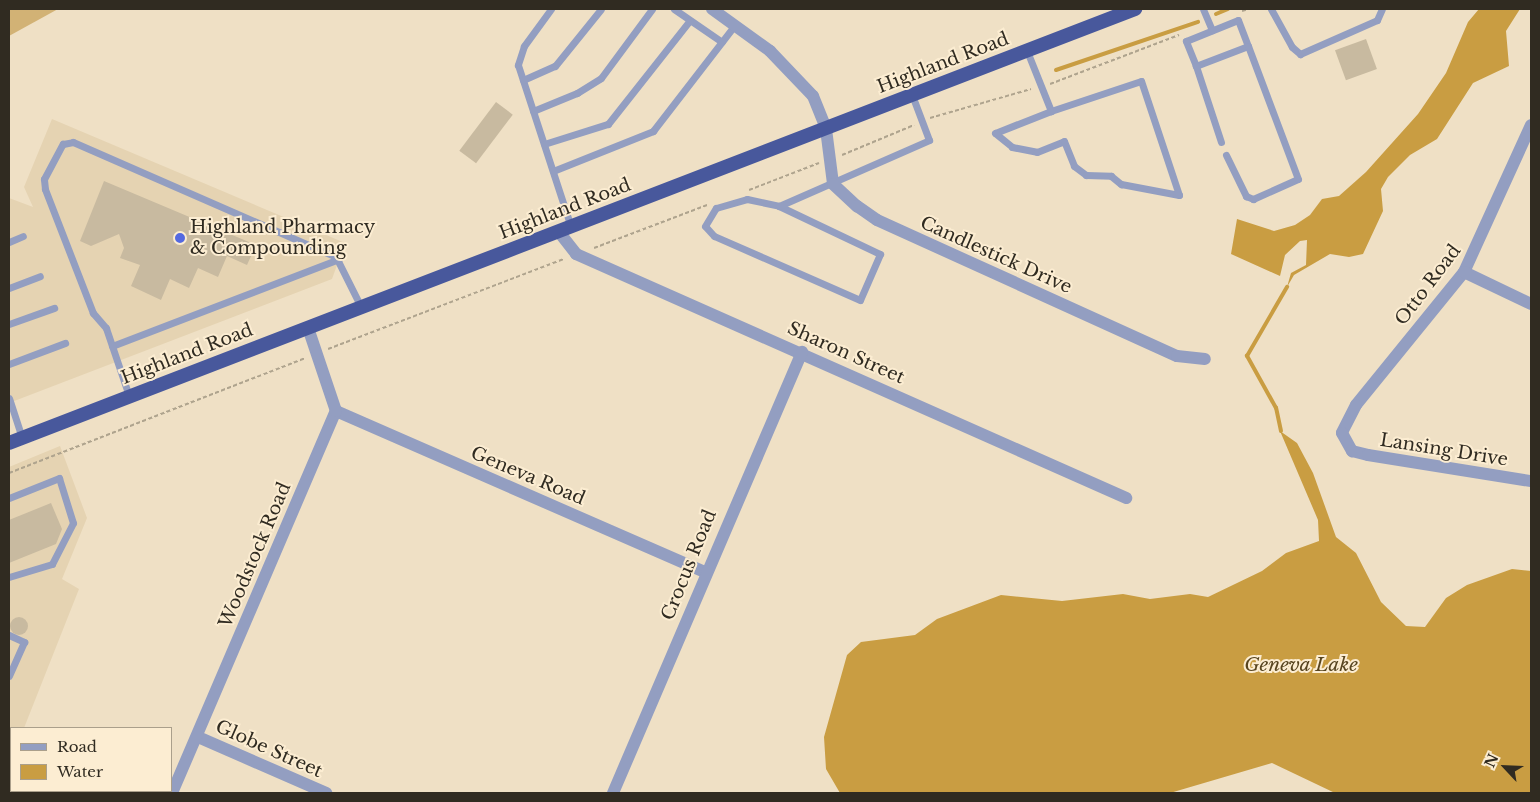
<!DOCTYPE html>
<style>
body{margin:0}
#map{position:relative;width:1540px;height:802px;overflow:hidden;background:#efe0c5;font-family:"Libre Baskerville",serif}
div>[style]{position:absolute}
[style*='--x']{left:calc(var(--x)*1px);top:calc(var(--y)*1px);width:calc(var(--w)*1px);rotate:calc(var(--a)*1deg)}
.built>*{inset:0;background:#e5d3b2}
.green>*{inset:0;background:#d2b275}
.water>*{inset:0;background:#c99d42}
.stream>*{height:4px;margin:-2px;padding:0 2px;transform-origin:2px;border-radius:2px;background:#c99d42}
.building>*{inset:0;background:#c8baa0;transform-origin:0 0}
.round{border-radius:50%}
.path>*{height:2px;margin-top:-1px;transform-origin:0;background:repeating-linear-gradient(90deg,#afa48e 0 4px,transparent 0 6.5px)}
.service>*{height:7px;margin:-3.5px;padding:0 3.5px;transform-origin:3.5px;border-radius:3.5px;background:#939ec1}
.minor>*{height:12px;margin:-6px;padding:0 6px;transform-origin:6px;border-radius:6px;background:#939ec1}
.trunk>*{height:14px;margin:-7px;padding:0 7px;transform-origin:7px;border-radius:7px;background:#48589c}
.dots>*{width:14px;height:14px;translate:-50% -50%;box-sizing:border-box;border:2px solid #fcedd2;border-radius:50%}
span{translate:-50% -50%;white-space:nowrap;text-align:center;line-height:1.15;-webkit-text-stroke:4px #fcedd2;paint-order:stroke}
.street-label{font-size:18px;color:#302b21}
.poi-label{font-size:18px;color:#302b21}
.left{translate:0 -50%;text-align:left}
.water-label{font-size:19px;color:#57441f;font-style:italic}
.frame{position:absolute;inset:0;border:10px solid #302b21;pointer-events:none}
.legend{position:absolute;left:10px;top:727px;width:162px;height:65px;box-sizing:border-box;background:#fcedd2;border:1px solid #aa9f8b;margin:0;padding:6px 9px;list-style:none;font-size:15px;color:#302b21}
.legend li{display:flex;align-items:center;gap:10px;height:25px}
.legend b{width:25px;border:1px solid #aa9f8b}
.north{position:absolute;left:1480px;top:742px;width:50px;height:50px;-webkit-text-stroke:4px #fcedd2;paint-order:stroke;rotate:295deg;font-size:14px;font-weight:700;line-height:20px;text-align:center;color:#302b21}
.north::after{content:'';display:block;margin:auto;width:18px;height:22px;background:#302b21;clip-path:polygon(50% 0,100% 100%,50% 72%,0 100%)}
</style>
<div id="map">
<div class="built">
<i style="clip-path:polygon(52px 119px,345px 243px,332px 279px,9px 403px,9px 198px,33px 207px,24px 187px)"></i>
<i style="clip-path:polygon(60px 446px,87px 518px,62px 579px,79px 589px,24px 728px,11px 728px,9px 768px,9px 467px)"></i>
</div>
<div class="green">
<i style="clip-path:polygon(9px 9px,58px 9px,9px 36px)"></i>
</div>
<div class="water">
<i style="clip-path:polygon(1479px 9px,1520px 9px,1506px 31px,1509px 66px,1473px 83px,1437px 139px,1410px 155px,1388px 177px,1381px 189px,1383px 211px,1363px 254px,1349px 257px,1330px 254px,1294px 275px,1287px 287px,1291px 273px,1306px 265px,1307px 240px,1300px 241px,1285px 255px,1280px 276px,1231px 254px,1237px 219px,1274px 231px,1295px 225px,1310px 215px,1322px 199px,1339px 196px,1366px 172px,1418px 114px,1446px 73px,1468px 22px)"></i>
<i style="clip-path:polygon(1280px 431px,1297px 443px,1313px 473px,1336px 537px,1356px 553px,1381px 602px,1406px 626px,1425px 627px,1446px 598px,1467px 585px,1512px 569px,1531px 571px,1531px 793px,1335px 793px,1272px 763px,1170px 793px,840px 793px,826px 769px,824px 737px,847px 655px,861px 642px,915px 635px,937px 619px,1001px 595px,1062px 601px,1123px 594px,1150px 599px,1190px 594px,1208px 597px,1262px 571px,1286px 553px,1319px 541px,1318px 520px)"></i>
</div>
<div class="stream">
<i style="--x:1216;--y:14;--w:13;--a:-23"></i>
<i style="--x:1056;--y:70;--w:150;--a:-18.7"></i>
<i style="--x:1281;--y:431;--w:24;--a:-102"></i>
<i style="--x:1276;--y:408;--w:60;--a:-119.1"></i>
<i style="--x:1247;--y:356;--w:80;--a:-59.9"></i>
</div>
<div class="building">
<i style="left:1366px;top:39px;width:32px;height:33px;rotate:70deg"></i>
<i style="left:496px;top:102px;width:21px;height:61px;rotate:37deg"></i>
<i style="clip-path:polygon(104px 181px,256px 245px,247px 265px,227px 256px,218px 277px,198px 268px,189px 288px,170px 279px,161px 300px,131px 286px,140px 265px,120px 258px,124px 248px,119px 234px,91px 246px,80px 241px)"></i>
<i style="clip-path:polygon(51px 503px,62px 529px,56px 544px,9px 563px,9px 520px)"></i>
<i class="round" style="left:10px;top:617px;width:18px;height:18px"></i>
</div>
<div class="path">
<i style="--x:1242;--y:11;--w:7;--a:-16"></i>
<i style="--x:1050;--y:84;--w:138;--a:-20.8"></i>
<i style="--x:930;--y:118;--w:105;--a:-16"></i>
<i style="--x:842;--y:155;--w:78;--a:-22.6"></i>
<i style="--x:749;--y:190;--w:75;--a:-21.1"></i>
<i style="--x:594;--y:248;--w:121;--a:-20.8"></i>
<i style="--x:328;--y:349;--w:253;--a:-20.9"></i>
<i style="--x:9;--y:473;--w:318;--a:-21.2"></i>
</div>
<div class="service">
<i style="--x:551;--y:9;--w:46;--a:126.1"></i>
<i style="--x:524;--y:46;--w:20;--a:108"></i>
<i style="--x:518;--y:65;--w:170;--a:71.9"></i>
<i style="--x:674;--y:9;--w:58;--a:34.5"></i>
<i style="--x:1203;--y:9;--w:23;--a:67"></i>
<i style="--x:1271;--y:9;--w:43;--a:61.1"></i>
<i style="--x:1292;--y:47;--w:11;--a:41"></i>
<i style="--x:1300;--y:54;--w:84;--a:-23.8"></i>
<i style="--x:1377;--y:20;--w:12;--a:-66"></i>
<i style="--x:1238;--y:20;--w:28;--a:69"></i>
<i style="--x:1248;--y:46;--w:56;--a:159"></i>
<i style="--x:1196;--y:66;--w:27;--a:-112"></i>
<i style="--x:1186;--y:41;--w:56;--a:-22"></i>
<i style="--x:1027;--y:51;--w:65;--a:68.2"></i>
<i style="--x:1051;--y:111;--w:60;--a:158.6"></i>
<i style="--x:995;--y:133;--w:22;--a:39"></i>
<i style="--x:1012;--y:147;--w:25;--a:11"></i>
<i style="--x:1037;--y:152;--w:29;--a:-22"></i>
<i style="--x:1064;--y:141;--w:27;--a:68"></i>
<i style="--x:1074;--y:166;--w:15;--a:37"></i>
<i style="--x:1086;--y:175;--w:25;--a:2"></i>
<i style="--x:1111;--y:176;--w:13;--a:39"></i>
<i style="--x:1121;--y:184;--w:59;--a:10.7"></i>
<i style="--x:1179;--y:195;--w:120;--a:-108.4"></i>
<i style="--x:1141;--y:81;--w:95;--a:161.6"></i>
<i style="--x:1196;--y:66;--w:80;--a:71.8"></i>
<i style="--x:523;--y:80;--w:35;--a:-24"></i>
<i style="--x:555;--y:66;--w:73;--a:-51.1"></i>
<i style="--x:533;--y:111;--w:48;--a:-22.2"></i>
<i style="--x:577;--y:93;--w:28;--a:-32"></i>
<i style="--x:601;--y:78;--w:86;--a:-53.5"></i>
<i style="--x:544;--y:144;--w:67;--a:-17.4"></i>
<i style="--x:608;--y:124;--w:132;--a:-51.7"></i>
<i style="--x:1226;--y:155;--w:46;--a:64"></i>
<i style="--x:1246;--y:196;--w:8;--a:23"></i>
<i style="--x:1253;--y:199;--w:49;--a:-24"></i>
<i style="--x:1298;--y:179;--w:142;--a:-110.6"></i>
<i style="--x:553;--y:171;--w:108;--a:-21.8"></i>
<i style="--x:653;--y:131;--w:134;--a:-52.3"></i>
<i style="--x:779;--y:206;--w:112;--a:25.4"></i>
<i style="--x:880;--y:254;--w:50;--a:113.5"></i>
<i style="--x:860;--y:300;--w:159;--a:-156.3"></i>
<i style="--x:714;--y:236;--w:13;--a:-132"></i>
<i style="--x:705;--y:226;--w:21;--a:-59"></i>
<i style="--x:716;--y:208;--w:32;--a:-16"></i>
<i style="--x:747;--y:199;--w:33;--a:12"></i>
<i style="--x:779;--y:206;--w:164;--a:-23.7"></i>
<i style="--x:929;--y:140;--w:48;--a:-110.7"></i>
<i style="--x:9;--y:242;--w:15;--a:-23"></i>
<i style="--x:9;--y:288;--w:33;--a:-21"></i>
<i style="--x:9;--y:324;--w:48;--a:-19.6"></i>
<i style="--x:112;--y:346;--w:243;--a:-21"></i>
<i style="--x:9;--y:364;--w:60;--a:-20.6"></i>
<i style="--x:129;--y:396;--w:72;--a:-108.7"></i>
<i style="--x:106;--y:328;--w:20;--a:-131"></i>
<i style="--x:93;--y:313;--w:133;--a:-111.2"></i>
<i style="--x:45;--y:189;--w:10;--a:-96"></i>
<i style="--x:44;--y:179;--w:40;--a:-62"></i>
<i style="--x:63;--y:144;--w:10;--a:-11"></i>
<i style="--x:73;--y:142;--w:287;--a:23.6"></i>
<i style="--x:336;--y:257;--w:56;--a:63.4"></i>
<i style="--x:9;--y:398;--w:42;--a:72"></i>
<i style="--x:9;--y:498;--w:54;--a:-21.8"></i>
<i style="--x:59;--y:478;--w:47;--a:72.7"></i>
<i style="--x:73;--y:523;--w:46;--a:117.1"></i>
<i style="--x:52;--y:564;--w:45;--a:163.2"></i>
<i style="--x:9;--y:635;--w:17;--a:25"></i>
<i style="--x:24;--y:642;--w:37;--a:114"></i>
</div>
<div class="minor">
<i style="--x:712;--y:9;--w:72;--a:35.9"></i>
<i style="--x:770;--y:51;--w:62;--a:46.3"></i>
<i style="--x:813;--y:96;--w:35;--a:68"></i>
<i style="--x:826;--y:129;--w:55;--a:82.7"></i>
<i style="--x:833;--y:184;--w:33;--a:43"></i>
<i style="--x:857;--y:206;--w:24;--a:35"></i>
<i style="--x:877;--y:220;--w:329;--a:24.4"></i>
<i style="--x:1177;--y:356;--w:28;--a:6"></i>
<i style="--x:1531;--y:125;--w:162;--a:114.5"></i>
<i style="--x:1464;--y:272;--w:171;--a:129.1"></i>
<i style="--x:1356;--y:405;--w:31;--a:117"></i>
<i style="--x:1342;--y:433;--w:21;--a:61"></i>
<i style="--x:1352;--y:451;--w:16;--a:14"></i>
<i style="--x:1368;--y:455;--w:165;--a:9.1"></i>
<i style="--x:559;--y:232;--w:28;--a:52"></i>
<i style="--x:576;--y:254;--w:602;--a:23.92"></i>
<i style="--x:1464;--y:272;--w:74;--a:25.5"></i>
<i style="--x:336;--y:411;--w:403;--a:23.6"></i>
<i style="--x:198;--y:737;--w:140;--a:23.6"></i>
<i style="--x:172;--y:793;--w:416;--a:-66.8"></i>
<i style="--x:336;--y:411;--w:88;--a:-108.6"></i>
<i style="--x:613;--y:793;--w:480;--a:-66.8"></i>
</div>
<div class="trunk">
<i style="--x:9;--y:443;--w:1207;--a:-21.08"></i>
</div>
<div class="dots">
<i style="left:180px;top:238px;background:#556ae0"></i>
</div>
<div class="street-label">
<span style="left:943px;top:63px;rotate:-21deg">Highland Road</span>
<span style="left:565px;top:209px;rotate:-21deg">Highland Road</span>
<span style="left:996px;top:255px;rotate:24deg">Candlestick Drive</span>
<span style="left:1428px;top:285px;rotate:-53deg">Otto Road</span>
<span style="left:846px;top:353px;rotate:24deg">Sharon Street</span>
<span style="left:187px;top:354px;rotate:-21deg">Highland Road</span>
<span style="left:1444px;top:450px;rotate:9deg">Lansing Drive</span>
<span style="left:528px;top:476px;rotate:23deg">Geneva Road</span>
<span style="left:255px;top:555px;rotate:-67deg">Woodstock Road</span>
<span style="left:689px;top:565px;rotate:-68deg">Crocus Road</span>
<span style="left:269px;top:749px;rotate:24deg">Globe Street</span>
</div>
<div class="poi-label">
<span class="left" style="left:190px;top:238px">Highland Pharmacy<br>&amp; Compounding</span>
</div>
<div class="water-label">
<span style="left:1301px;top:665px">Geneva Lake</span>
</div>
<div class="frame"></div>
<ul class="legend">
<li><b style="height:6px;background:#939ec1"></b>Road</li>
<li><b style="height:14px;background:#c99d42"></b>Water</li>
</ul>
<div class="north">N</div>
</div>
